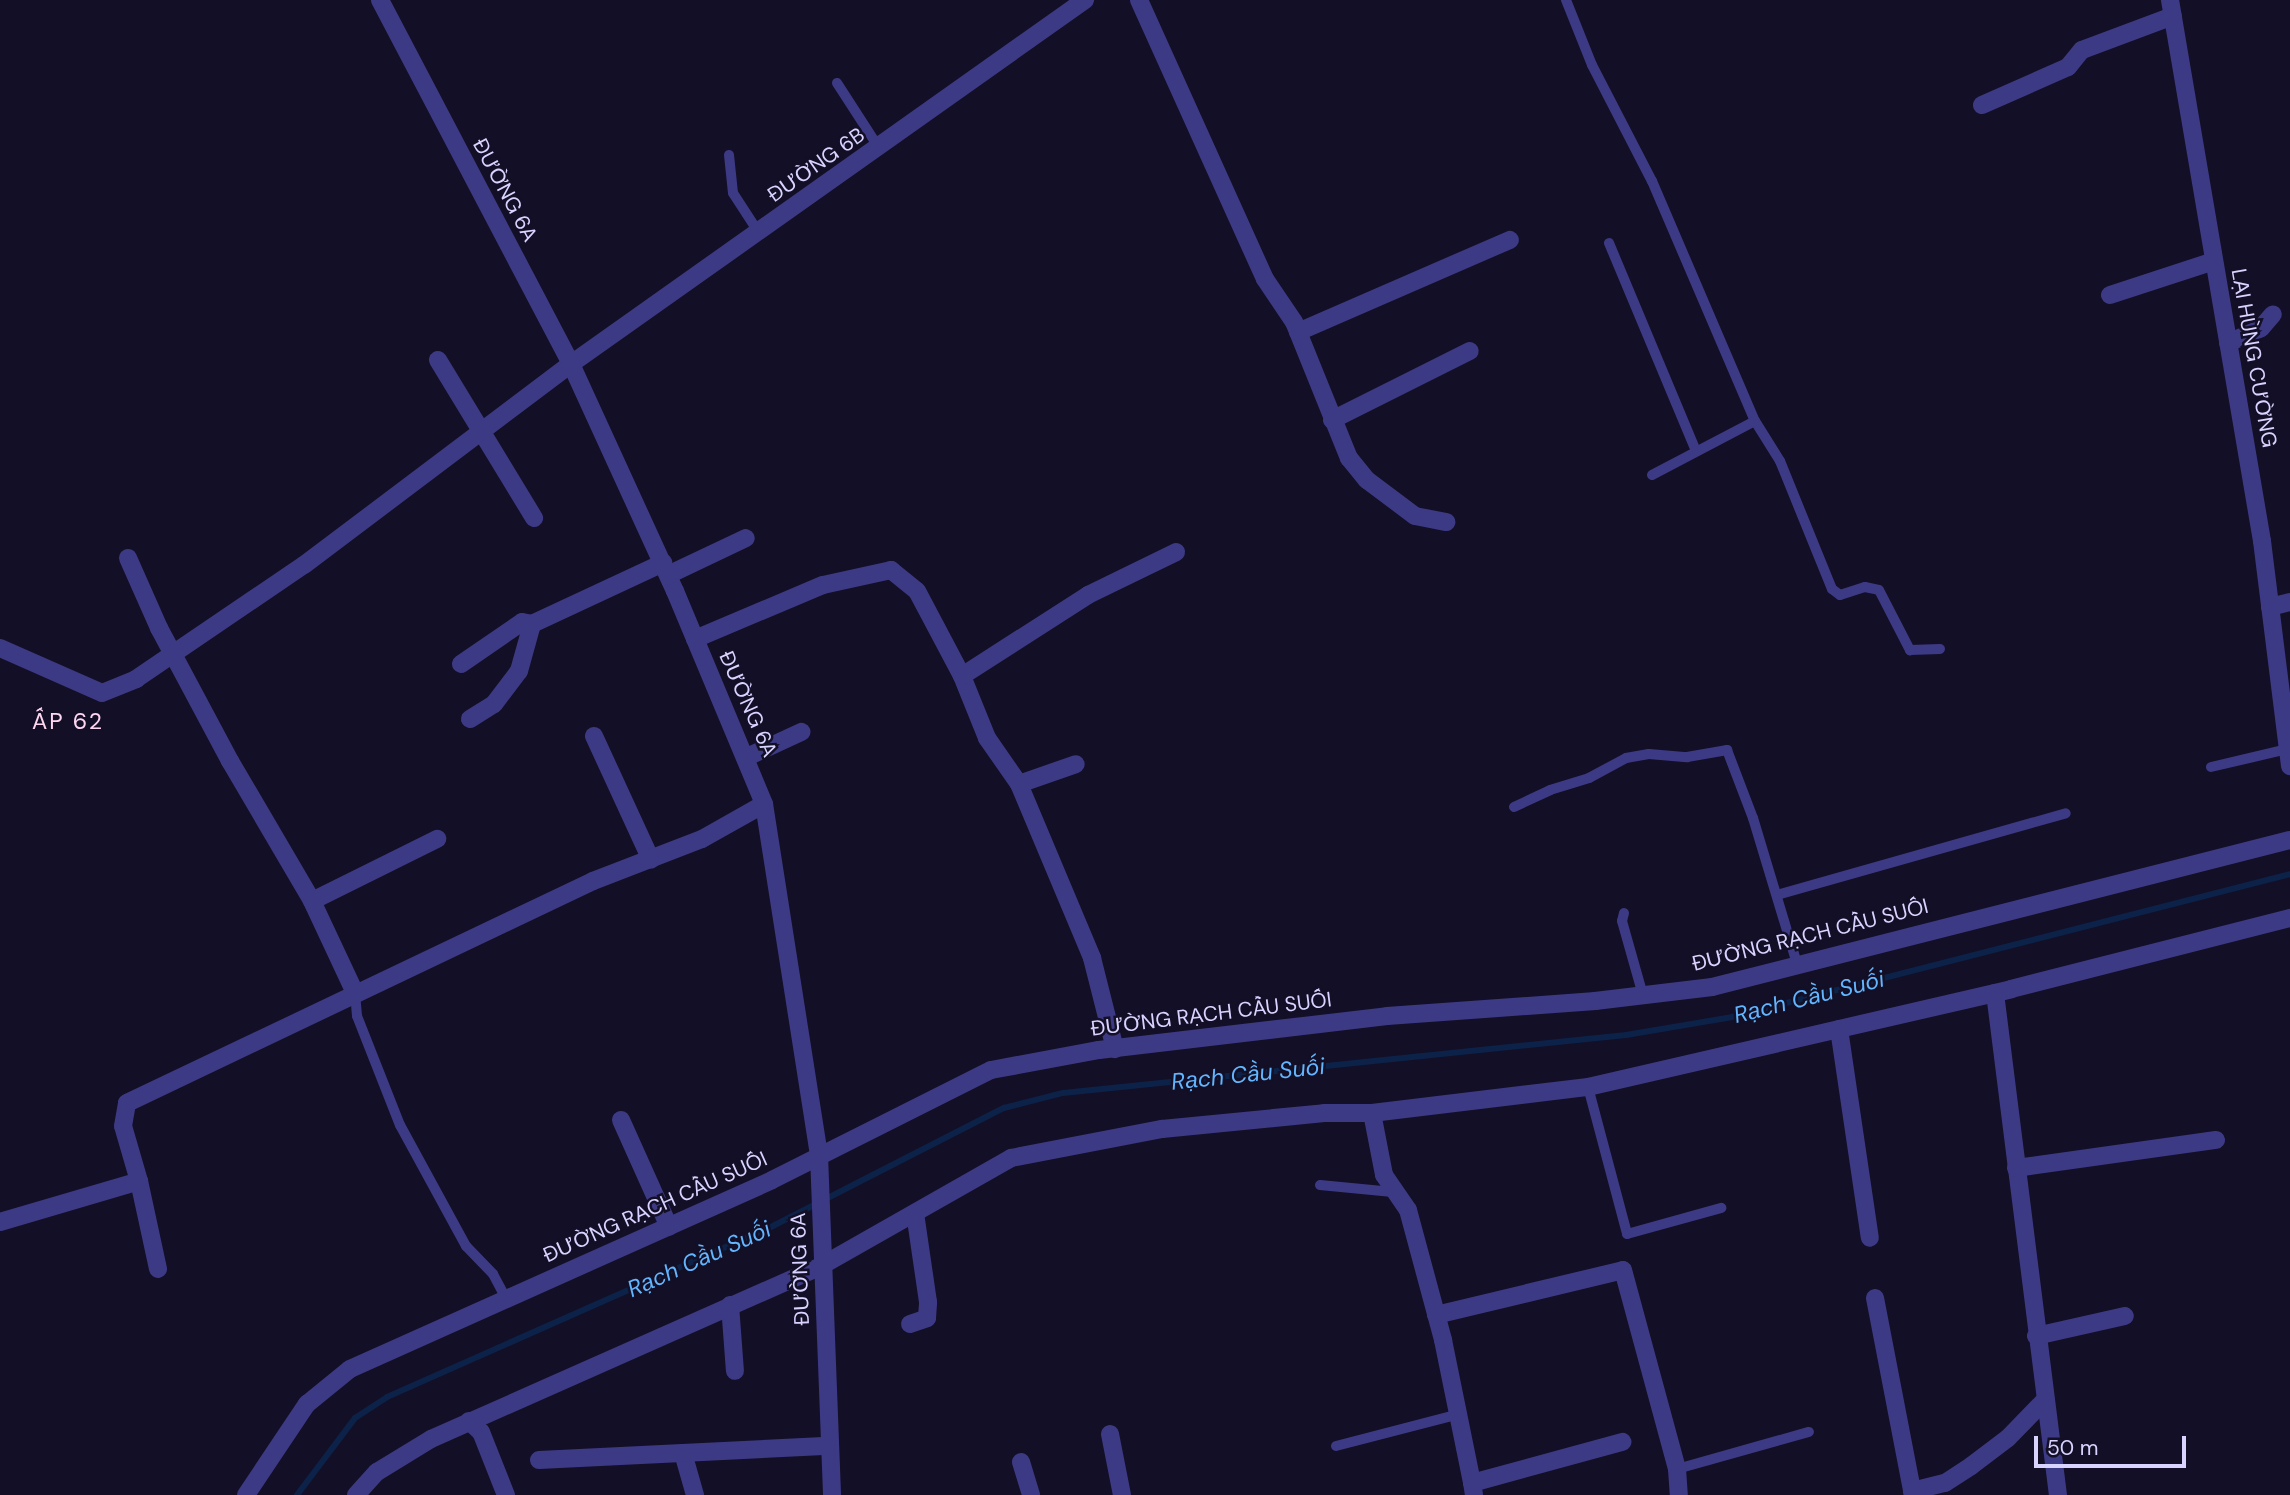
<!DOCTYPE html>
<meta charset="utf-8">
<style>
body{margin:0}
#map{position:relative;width:2290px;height:1495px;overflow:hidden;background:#130f26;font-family:"DM Sans",sans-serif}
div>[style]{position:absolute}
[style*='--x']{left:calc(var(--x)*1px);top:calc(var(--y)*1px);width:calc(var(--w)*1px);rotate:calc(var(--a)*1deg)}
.stream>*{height:6px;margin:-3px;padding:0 3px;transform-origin:3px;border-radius:3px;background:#0c2248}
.service>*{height:10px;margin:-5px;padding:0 5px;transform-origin:5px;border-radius:5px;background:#3d3a85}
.minor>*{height:18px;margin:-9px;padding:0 9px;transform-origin:9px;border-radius:9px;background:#3d3a85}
.tertiary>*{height:18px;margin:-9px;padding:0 9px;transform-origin:9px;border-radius:9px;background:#3d3a85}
span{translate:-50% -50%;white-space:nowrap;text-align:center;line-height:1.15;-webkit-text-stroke:5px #130f26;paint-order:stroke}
.street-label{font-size:21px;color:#d9d4ff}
.neighbourhood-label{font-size:23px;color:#ffd6f0;letter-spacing:2px}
.water-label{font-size:23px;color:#62b6ff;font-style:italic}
.scale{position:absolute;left:2034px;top:1436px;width:152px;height:32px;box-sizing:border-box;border:4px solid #d9d4ff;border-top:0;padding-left:9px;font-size:21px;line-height:24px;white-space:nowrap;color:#d9d4ff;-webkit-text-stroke:5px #130f26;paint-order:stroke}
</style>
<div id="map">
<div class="stream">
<i style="--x:297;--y:1495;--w:96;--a:-53"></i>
<i style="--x:355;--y:1418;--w:38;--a:-33"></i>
<i style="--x:387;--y:1397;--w:418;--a:-23.9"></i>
<i style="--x:769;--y:1228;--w:264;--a:-27.1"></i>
<i style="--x:1004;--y:1108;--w:61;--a:-14.3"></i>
<i style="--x:1063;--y:1093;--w:566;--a:-5.88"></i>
<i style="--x:1626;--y:1035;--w:108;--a:-9.6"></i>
<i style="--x:1732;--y:1017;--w:576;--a:-14.37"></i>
</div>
<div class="service">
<i style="--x:1566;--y:0;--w:70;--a:68.2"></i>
<i style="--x:1592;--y:65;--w:131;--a:62.7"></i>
<i style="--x:1652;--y:181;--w:261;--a:66.8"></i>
<i style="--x:1755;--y:421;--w:47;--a:58"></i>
<i style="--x:1780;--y:461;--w:138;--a:67.9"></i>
<i style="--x:1832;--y:589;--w:10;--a:37"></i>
<i style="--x:1840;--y:595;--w:26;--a:-18"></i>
<i style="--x:1865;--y:587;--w:14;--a:12"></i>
<i style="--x:1879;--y:590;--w:68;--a:62.7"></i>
<i style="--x:1910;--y:650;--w:30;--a:-2"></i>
<i style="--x:837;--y:83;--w:77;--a:57.1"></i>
<i style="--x:729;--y:155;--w:38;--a:84"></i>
<i style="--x:733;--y:193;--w:48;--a:57"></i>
<i style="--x:1609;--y:243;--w:225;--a:67.3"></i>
<i style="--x:1652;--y:475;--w:116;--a:-27.7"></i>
<i style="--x:2211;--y:767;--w:79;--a:-13.2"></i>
<i style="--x:1514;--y:807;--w:40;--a:-25"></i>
<i style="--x:1550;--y:790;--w:41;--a:-17.1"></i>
<i style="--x:1589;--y:778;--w:42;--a:-28.4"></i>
<i style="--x:1626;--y:758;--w:23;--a:-10"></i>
<i style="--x:1649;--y:754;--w:38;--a:5"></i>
<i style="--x:1687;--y:757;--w:41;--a:-9.9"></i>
<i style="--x:1727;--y:750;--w:73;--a:69.1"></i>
<i style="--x:1753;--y:818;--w:152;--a:73.2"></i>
<i style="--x:1777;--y:895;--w:300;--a:-15.8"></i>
<i style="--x:1624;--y:913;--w:8;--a:104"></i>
<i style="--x:1622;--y:921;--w:77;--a:74.2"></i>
<i style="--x:355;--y:993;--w:23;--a:85"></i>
<i style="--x:357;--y:1016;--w:117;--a:68.5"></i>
<i style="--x:400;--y:1125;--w:138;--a:61.4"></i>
<i style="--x:466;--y:1246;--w:39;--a:46"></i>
<i style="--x:493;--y:1274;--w:27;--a:62"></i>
<i style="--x:1588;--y:1087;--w:152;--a:75.1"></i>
<i style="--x:1627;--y:1234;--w:98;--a:-15.5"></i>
<i style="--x:1320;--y:1185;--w:73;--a:5.5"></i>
<i style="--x:1336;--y:1446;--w:128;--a:-14.5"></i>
<i style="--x:1677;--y:1469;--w:137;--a:-15.7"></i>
</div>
<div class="minor">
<i style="--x:1139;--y:0;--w:306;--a:65.7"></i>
<i style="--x:1265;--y:279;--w:52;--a:56"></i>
<i style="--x:1294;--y:322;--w:147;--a:68"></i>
<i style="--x:1349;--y:458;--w:28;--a:51"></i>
<i style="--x:1367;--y:480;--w:60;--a:36.9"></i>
<i style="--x:1415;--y:516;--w:32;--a:11"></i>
<i style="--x:1982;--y:105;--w:94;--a:-23.8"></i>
<i style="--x:2068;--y:67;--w:22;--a:-51"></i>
<i style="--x:2082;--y:50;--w:97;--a:-20.5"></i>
<i style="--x:2110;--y:295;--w:109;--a:-18.1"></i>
<i style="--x:1298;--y:332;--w:231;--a:-23.5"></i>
<i style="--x:2228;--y:343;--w:36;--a:-24"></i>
<i style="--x:2261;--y:328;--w:18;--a:-49"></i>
<i style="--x:438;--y:360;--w:185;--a:58.7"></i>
<i style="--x:1332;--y:420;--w:154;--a:-26.6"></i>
<i style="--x:128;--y:558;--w:77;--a:66.1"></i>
<i style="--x:159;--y:628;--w:151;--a:61.9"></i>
<i style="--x:230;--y:761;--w:162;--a:59.6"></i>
<i style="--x:312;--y:901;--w:140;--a:-26.4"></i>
<i style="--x:668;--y:575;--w:86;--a:-25.4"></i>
<i style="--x:2270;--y:607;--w:21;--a:-14"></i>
<i style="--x:695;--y:639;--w:139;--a:-22.9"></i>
<i style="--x:823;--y:585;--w:70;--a:-12.4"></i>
<i style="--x:891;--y:570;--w:33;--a:39"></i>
<i style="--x:917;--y:591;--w:96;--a:62.1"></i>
<i style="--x:962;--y:676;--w:67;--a:68"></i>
<i style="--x:987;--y:738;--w:56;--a:55.2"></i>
<i style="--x:1019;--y:784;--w:60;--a:-19.3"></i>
<i style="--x:0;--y:648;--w:111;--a:23.8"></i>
<i style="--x:102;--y:693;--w:37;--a:-22"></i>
<i style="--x:136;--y:679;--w:203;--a:-34.2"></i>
<i style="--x:304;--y:565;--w:334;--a:-37"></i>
<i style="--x:571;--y:364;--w:630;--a:-35.31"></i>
<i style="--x:461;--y:664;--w:74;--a:-34.5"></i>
<i style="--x:522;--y:622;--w:10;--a:11"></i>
<i style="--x:532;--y:624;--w:145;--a:-25"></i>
<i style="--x:962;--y:676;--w:150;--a:-32.7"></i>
<i style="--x:1088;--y:595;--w:98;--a:-26"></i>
<i style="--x:470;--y:719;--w:28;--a:-32"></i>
<i style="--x:494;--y:704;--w:41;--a:-52.9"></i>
<i style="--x:519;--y:671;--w:49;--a:-74.5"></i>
<i style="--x:594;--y:736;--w:136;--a:65.3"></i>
<i style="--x:747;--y:757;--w:60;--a:-24.8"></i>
<i style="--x:1019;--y:784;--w:189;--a:67.2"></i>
<i style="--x:1092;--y:958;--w:94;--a:75.8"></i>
<i style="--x:312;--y:901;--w:102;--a:64.9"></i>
<i style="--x:1995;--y:993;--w:506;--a:82.85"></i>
<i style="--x:1839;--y:1029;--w:211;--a:81.6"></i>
<i style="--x:1372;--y:1113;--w:63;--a:79"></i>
<i style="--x:1384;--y:1175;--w:42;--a:55.6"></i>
<i style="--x:1408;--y:1210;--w:135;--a:74.9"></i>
<i style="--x:1443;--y:1340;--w:146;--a:78.5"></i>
<i style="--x:621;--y:1120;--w:117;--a:65.8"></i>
<i style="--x:2016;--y:1168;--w:202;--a:-8"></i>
<i style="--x:139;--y:1181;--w:90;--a:77.8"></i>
<i style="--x:0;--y:1222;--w:145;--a:-16.4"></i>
<i style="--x:139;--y:1181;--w:57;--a:-106.2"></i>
<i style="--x:123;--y:1126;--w:23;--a:-80"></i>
<i style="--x:127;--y:1103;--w:516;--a:-25.47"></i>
<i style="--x:593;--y:881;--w:117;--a:-21.1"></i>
<i style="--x:702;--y:839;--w:71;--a:-29.4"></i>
<i style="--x:1875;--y:1298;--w:197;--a:79.1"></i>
<i style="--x:1912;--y:1491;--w:34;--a:-14"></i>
<i style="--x:1945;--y:1483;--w:31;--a:-33"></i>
<i style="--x:1971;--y:1466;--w:46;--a:-37.1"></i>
<i style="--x:2008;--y:1438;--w:53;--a:-45.8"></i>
<i style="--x:730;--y:1305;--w:66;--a:85.7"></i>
<i style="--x:1436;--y:1315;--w:192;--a:-13.5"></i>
<i style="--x:1623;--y:1270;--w:206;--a:74.8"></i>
<i style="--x:1677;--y:1469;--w:26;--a:86"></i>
<i style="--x:910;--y:1324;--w:18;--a:-19"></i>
<i style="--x:927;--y:1318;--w:16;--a:-86"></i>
<i style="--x:928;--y:1302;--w:90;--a:-98.3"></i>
<i style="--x:2036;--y:1336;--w:91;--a:-12.7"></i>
<i style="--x:469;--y:1421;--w:16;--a:43"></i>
<i style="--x:481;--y:1432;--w:68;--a:68.4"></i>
<i style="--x:1110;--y:1434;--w:62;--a:78.9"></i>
<i style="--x:683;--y:1453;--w:44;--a:74.1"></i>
<i style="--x:539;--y:1460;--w:290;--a:-2.8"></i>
<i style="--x:1021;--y:1462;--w:34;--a:73"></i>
<i style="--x:246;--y:1495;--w:110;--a:-56.2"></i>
<i style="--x:307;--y:1404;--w:55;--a:-39.1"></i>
<i style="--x:350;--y:1369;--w:462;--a:-24.1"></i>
<i style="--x:772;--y:1180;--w:245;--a:-26.7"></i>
<i style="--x:991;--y:1070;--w:110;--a:-10.5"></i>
<i style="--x:1099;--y:1050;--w:290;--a:-6.7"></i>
<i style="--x:1387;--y:1016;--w:209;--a:-4.1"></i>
<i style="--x:1595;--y:1001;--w:118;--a:-6.8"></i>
<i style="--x:1712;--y:987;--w:596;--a:-14.27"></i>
<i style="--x:356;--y:1495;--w:31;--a:-48"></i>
<i style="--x:377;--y:1472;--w:63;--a:-31.4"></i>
<i style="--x:431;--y:1439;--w:427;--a:-23.9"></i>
<i style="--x:821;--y:1266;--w:219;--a:-29.6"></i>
<i style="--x:1011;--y:1158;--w:154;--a:-10.9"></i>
<i style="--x:1162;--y:1129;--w:163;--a:-5.6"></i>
<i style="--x:1324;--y:1113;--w:48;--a:0"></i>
<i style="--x:1372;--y:1113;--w:218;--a:-6.9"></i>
<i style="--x:1588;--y:1087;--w:434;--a:-13"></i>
<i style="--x:2011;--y:989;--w:288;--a:-14.3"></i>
<i style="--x:1474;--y:1495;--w:12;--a:-99"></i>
<i style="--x:1472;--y:1483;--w:156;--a:-15.3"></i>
</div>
<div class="tertiary">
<i style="--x:380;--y:0;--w:411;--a:62.3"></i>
<i style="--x:571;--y:364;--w:250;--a:65.4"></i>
<i style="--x:675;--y:591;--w:231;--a:67.3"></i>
<i style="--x:764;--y:804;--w:355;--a:81.1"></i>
<i style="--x:819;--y:1155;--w:340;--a:87.8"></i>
<i style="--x:2170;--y:0;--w:549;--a:80.35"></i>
<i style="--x:2262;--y:541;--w:227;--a:82.9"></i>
</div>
<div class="street-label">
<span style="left:816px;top:165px;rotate:-35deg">ĐƯỜNG 6B</span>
<span style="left:505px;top:190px;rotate:62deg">ĐƯỜNG 6A</span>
<span style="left:2254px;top:358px;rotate:80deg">LẠI HÙNG CƯỜNG</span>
<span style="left:748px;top:704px;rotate:66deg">ĐƯỜNG 6A</span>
<span style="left:1810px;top:935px;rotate:-14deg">ĐƯỜNG RẠCH CẦU SUỐI</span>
<span style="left:1211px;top:1014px;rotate:-7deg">ĐƯỜNG RẠCH CẦU SUỐI</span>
<span style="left:655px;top:1207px;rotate:-24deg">ĐƯỜNG RẠCH CẦU SUỐI</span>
<span style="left:800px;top:1269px;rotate:-92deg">ĐƯỜNG 6A</span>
</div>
<div class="neighbourhood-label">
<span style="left:68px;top:721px">ẤP 62</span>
</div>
<div class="water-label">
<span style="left:1809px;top:997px;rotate:-14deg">Rạch Cầu Suối</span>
<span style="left:1248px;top:1074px;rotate:-6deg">Rạch Cầu Suối</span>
<span style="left:699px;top:1259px;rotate:-24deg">Rạch Cầu Suối</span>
</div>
<div class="scale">50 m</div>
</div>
